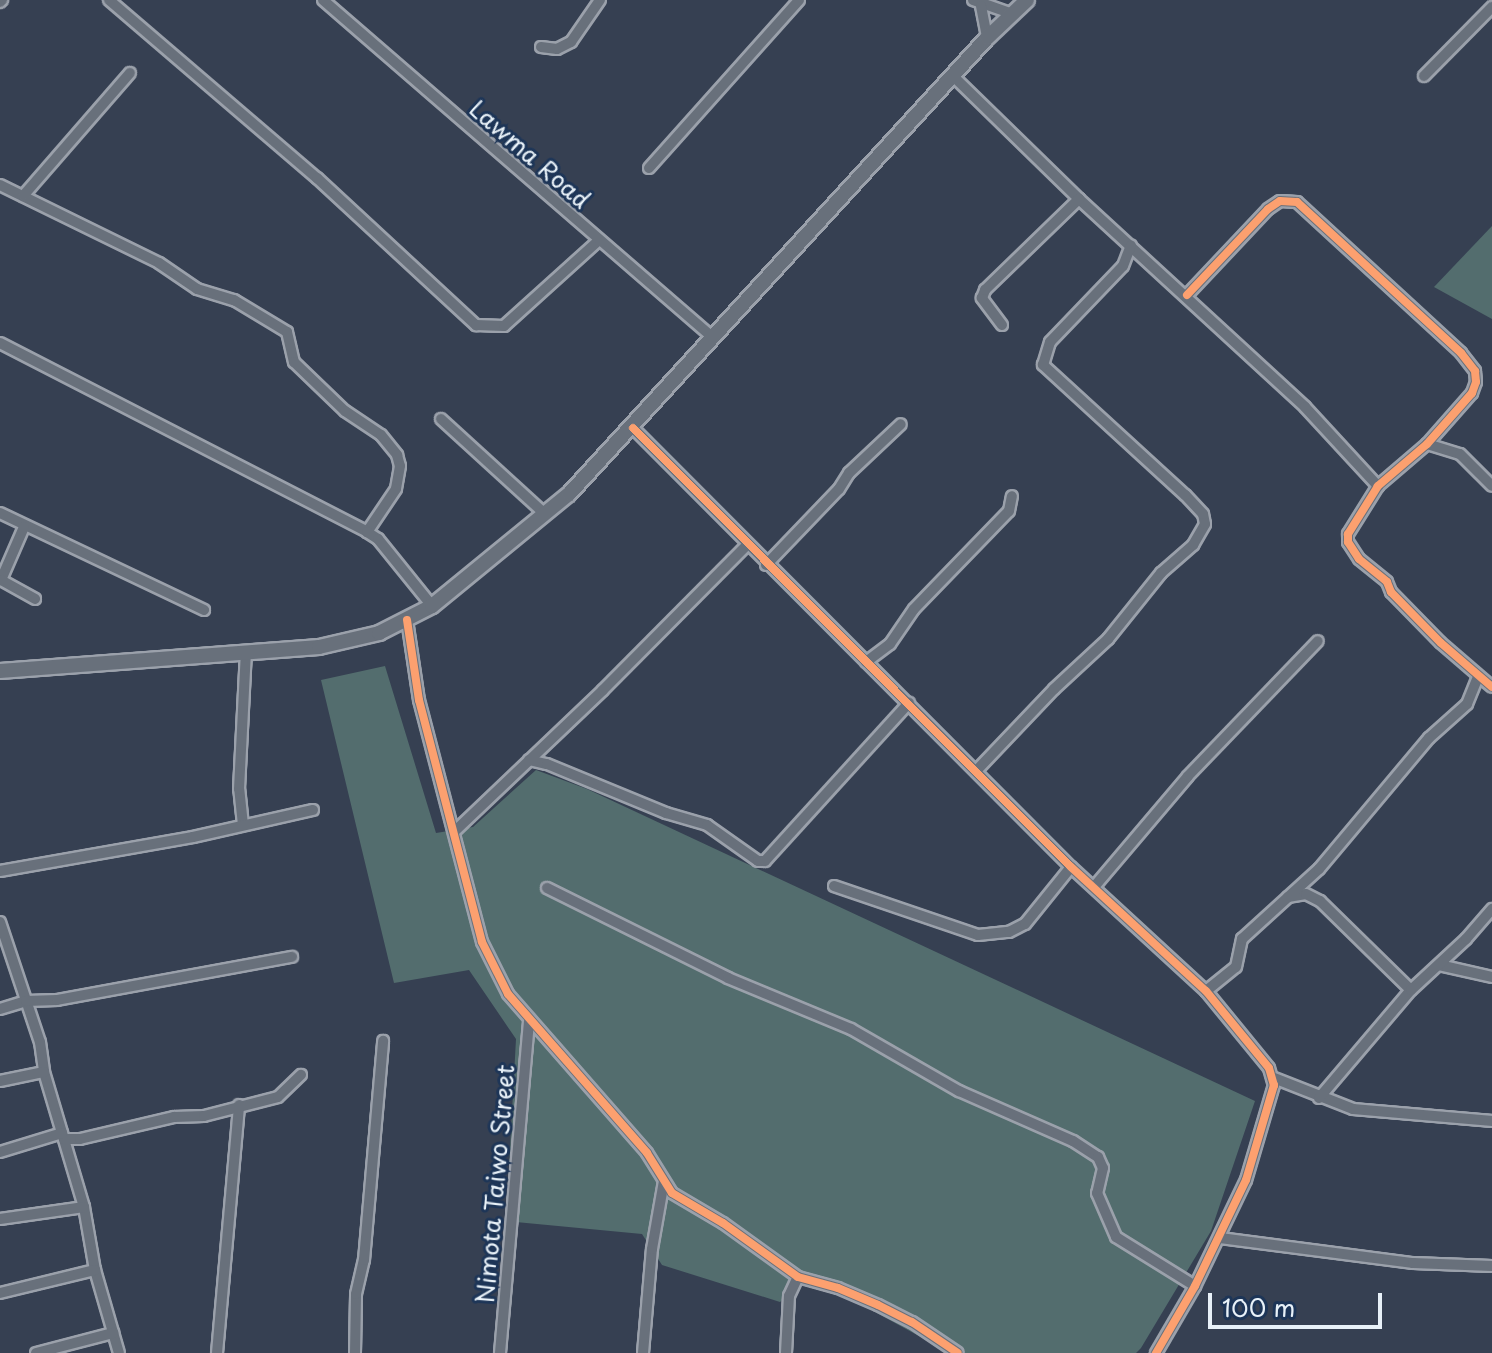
<!DOCTYPE html>
<style>
body{margin:0}
#map{position:relative;width:1492px;height:1353px;overflow:hidden;background:#364052;font-family:"Playpen Sans",sans-serif}
div>[style]{position:absolute}
[style*='--x']{left:calc(var(--x)*1px);top:calc(var(--y)*1px);width:calc(var(--w)*1px);rotate:calc(var(--a)*1deg)}
.green>*{inset:0;background:#536d6e}
.roads{filter:drop-shadow(2px 0 #9ba1ab) drop-shadow(-2px 0 #9ba1ab) drop-shadow(0 2px #9ba1ab) drop-shadow(0 -2px #9ba1ab)}
.minor>*{height:10px;margin:-5px;padding:0 5px;transform-origin:5px;border-radius:5px;background:#68707b}
.secondary>*{height:14px;margin:-7px;padding:0 7px;transform-origin:7px;border-radius:7px;background:#68707b}
.cycleway>*{height:8px;margin:-4px;padding:0 4px;transform-origin:4px;border-radius:4px;background:#fca06f}
span{translate:-50% -50%;white-space:nowrap;text-align:center;line-height:1.15;-webkit-text-stroke:6px #1d3557;paint-order:stroke}
.street-label{font-size:24px;color:#e8f1f8}
.scale{position:absolute;left:1208px;top:1293px;width:174px;height:36px;box-sizing:border-box;border:4px solid #e8f1f8;border-top:0;padding-left:10px;font-size:24px;line-height:28px;white-space:nowrap;color:#e8f1f8;-webkit-text-stroke:6px #1d3557;paint-order:stroke}
</style>
<div id="map">
<div class="green">
<i style="clip-path:polygon(1492px 226px,1492px 319px,1434px 287px)"></i>
<i style="clip-path:polygon(385px 666px,436px 833px,473px 827px,536px 770px,587px 789px,1255px 1101px,1211px 1231px,1141px 1348px,1136px 1353px,950px 1353px,809px 1276px,780px 1302px,662px 1265px,642px 1234px,506px 1221px,516px 1039px,469px 970px,394px 983px,321px 680px)"></i>
</div>
<div class="roads">
<div class="minor">
<i style="--x:109;--y:0;--w:274;--a:40.6"></i>
<i style="--x:317;--y:178;--w:217;--a:42.8"></i>
<i style="--x:476;--y:325;--w:28;--a:2"></i>
<i style="--x:504;--y:326;--w:127;--a:-42.1"></i>
<i style="--x:323;--y:0;--w:513;--a:40.89"></i>
<i style="--x:973;--y:0;--w:42;--a:19.3"></i>
<i style="--x:0;--y:2;--w:3;--a:-45"></i>
<i style="--x:981;--y:6;--w:33;--a:79"></i>
<i style="--x:541;--y:47;--w:16;--a:7"></i>
<i style="--x:557;--y:49;--w:16;--a:-27"></i>
<i style="--x:571;--y:42;--w:51;--a:-55.4"></i>
<i style="--x:953;--y:76;--w:176;--a:44.3"></i>
<i style="--x:1079;--y:199;--w:307;--a:42.6"></i>
<i style="--x:1305;--y:407;--w:108;--a:47.3"></i>
<i style="--x:1424;--y:76;--w:97;--a:-45.4"></i>
<i style="--x:649;--y:168;--w:225;--a:-48.2"></i>
<i style="--x:0;--y:185;--w:177;--a:26.1"></i>
<i style="--x:159;--y:263;--w:46;--a:34.4"></i>
<i style="--x:197;--y:289;--w:39;--a:17"></i>
<i style="--x:234;--y:300;--w:62;--a:31.1"></i>
<i style="--x:287;--y:332;--w:31;--a:77"></i>
<i style="--x:294;--y:362;--w:71;--a:43.9"></i>
<i style="--x:345;--y:411;--w:43;--a:33.7"></i>
<i style="--x:381;--y:435;--w:26;--a:51"></i>
<i style="--x:397;--y:455;--w:11;--a:75"></i>
<i style="--x:400;--y:466;--w:23;--a:100"></i>
<i style="--x:396;--y:489;--w:52;--a:124"></i>
<i style="--x:23;--y:196;--w:163;--a:-49"></i>
<i style="--x:1187;--y:295;--w:118;--a:-46.7"></i>
<i style="--x:1268;--y:209;--w:14;--a:-34"></i>
<i style="--x:1280;--y:201;--w:17;--a:3"></i>
<i style="--x:1297;--y:202;--w:223;--a:42.6"></i>
<i style="--x:1461;--y:353;--w:23;--a:52"></i>
<i style="--x:1475;--y:371;--w:11;--a:85"></i>
<i style="--x:1476;--y:382;--w:12;--a:110"></i>
<i style="--x:1472;--y:393;--w:68;--a:131.4"></i>
<i style="--x:1427;--y:444;--w:65;--a:139.4"></i>
<i style="--x:1378;--y:486;--w:57;--a:122"></i>
<i style="--x:1348;--y:534;--w:8;--a:90"></i>
<i style="--x:1348;--y:542;--w:20;--a:57"></i>
<i style="--x:1359;--y:559;--w:36;--a:39"></i>
<i style="--x:1387;--y:582;--w:11;--a:68"></i>
<i style="--x:1391;--y:592;--w:71;--a:45.6"></i>
<i style="--x:1441;--y:643;--w:67;--a:40.8"></i>
<i style="--x:1002;--y:325;--w:34;--a:-127"></i>
<i style="--x:982;--y:298;--w:9;--a:-69"></i>
<i style="--x:985;--y:290;--w:131;--a:-44.1"></i>
<i style="--x:0;--y:343;--w:413;--a:27.2"></i>
<i style="--x:367;--y:532;--w:13;--a:32"></i>
<i style="--x:378;--y:539;--w:86;--a:51.1"></i>
<i style="--x:441;--y:419;--w:139;--a:42.4"></i>
<i style="--x:633;--y:428;--w:620;--a:45.07"></i>
<i style="--x:1071;--y:867;--w:183;--a:42.6"></i>
<i style="--x:1206;--y:991;--w:99;--a:50.7"></i>
<i style="--x:1269;--y:1068;--w:18;--a:74"></i>
<i style="--x:1274;--y:1085;--w:99;--a:106.4"></i>
<i style="--x:1246;--y:1180;--w:118;--a:115.7"></i>
<i style="--x:1195;--y:1286;--w:78;--a:120.2"></i>
<i style="--x:1427;--y:444;--w:34;--a:17"></i>
<i style="--x:1460;--y:454;--w:45;--a:45"></i>
<i style="--x:0;--y:513;--w:226;--a:25.4"></i>
<i style="--x:24;--y:527;--w:58;--a:113.5"></i>
<i style="--x:1;--y:580;--w:39;--a:29"></i>
<i style="--x:766;--y:565;--w:105;--a:-46.2"></i>
<i style="--x:839;--y:489;--w:19;--a:-58"></i>
<i style="--x:849;--y:473;--w:71;--a:-43.3"></i>
<i style="--x:407;--y:620;--w:81;--a:81.5"></i>
<i style="--x:419;--y:700;--w:250;--a:75.4"></i>
<i style="--x:482;--y:942;--w:58;--a:63.4"></i>
<i style="--x:508;--y:994;--w:211;--a:48.8"></i>
<i style="--x:647;--y:1153;--w:47;--a:58"></i>
<i style="--x:672;--y:1193;--w:59;--a:30.5"></i>
<i style="--x:723;--y:1223;--w:92;--a:35.8"></i>
<i style="--x:798;--y:1277;--w:41;--a:15.4"></i>
<i style="--x:838;--y:1288;--w:43;--a:23"></i>
<i style="--x:878;--y:1305;--w:38;--a:27"></i>
<i style="--x:912;--y:1322;--w:55;--a:34"></i>
<i style="--x:866;--y:662;--w:30;--a:-37"></i>
<i style="--x:890;--y:644;--w:42;--a:-55.6"></i>
<i style="--x:914;--y:609;--w:136;--a:-45.9"></i>
<i style="--x:1009;--y:511;--w:15;--a:-79"></i>
<i style="--x:529;--y:760;--w:18;--a:13"></i>
<i style="--x:547;--y:764;--w:129;--a:22.4"></i>
<i style="--x:666;--y:813;--w:43;--a:16.3"></i>
<i style="--x:707;--y:825;--w:62;--a:35.2"></i>
<i style="--x:758;--y:861;--w:7;--a:0"></i>
<i style="--x:765;--y:861;--w:214;--a:-47.7"></i>
<i style="--x:976;--y:771;--w:113;--a:-46.4"></i>
<i style="--x:1054;--y:689;--w:74;--a:-42.8"></i>
<i style="--x:1108;--y:639;--w:85;--a:-51.2"></i>
<i style="--x:1161;--y:573;--w:43;--a:-41.2"></i>
<i style="--x:1193;--y:545;--w:24;--a:-60"></i>
<i style="--x:1205;--y:524;--w:10;--a:-101"></i>
<i style="--x:1203;--y:514;--w:26;--a:-133"></i>
<i style="--x:1185;--y:495;--w:193;--a:-137.5"></i>
<i style="--x:1043;--y:365;--w:24;--a:-73"></i>
<i style="--x:1050;--y:342;--w:105;--a:-46.2"></i>
<i style="--x:1123;--y:266;--w:22;--a:-69"></i>
<i style="--x:243;--y:825;--w:36;--a:-96"></i>
<i style="--x:239;--y:789;--w:137;--a:-87.1"></i>
<i style="--x:455;--y:831;--w:204;--a:-43.6"></i>
<i style="--x:603;--y:690;--w:204;--a:-45.2"></i>
<i style="--x:0;--y:871;--w:196;--a:-10"></i>
<i style="--x:193;--y:837;--w:123;--a:-12.7"></i>
<i style="--x:834;--y:886;--w:152;--a:18.8"></i>
<i style="--x:978;--y:935;--w:31;--a:-6"></i>
<i style="--x:1009;--y:932;--w:18;--a:-27"></i>
<i style="--x:1025;--y:924;--w:73;--a:-51.1"></i>
<i style="--x:1094;--y:887;--w:145;--a:-49.7"></i>
<i style="--x:1188;--y:776;--w:187;--a:-46.1"></i>
<i style="--x:547;--y:888;--w:202;--a:26.4"></i>
<i style="--x:728;--y:978;--w:133;--a:22.5"></i>
<i style="--x:851;--y:1029;--w:125;--a:29.9"></i>
<i style="--x:959;--y:1091;--w:124;--a:23.7"></i>
<i style="--x:1073;--y:1141;--w:30;--a:33"></i>
<i style="--x:1098;--y:1157;--w:12;--a:66"></i>
<i style="--x:1103;--y:1168;--w:26;--a:103"></i>
<i style="--x:1097;--y:1193;--w:48;--a:66.6"></i>
<i style="--x:1116;--y:1237;--w:93;--a:31.8"></i>
<i style="--x:1288;--y:897;--w:18;--a:-9"></i>
<i style="--x:1306;--y:894;--w:16;--a:27"></i>
<i style="--x:1320;--y:901;--w:127;--a:44.4"></i>
<i style="--x:0;--y:922;--w:126;--a:71.6"></i>
<i style="--x:40;--y:1042;--w:30;--a:82"></i>
<i style="--x:44;--y:1072;--w:141;--a:73.5"></i>
<i style="--x:84;--y:1207;--w:64;--a:80.1"></i>
<i style="--x:95;--y:1270;--w:86;--a:73.9"></i>
<i style="--x:1439;--y:965;--w:54;--a:12.8"></i>
<i style="--x:1206;--y:991;--w:38;--a:-39"></i>
<i style="--x:1236;--y:967;--w:29;--a:-78"></i>
<i style="--x:1242;--y:939;--w:104;--a:-42.3"></i>
<i style="--x:1319;--y:869;--w:171;--a:-50"></i>
<i style="--x:1429;--y:738;--w:51;--a:-41.8"></i>
<i style="--x:1467;--y:704;--w:29;--a:-68"></i>
<i style="--x:0;--y:1009;--w:27;--a:-17"></i>
<i style="--x:26;--y:1001;--w:31;--a:-2"></i>
<i style="--x:57;--y:1000;--w:239;--a:-10.4"></i>
<i style="--x:1274;--y:1078;--w:85;--a:21.4"></i>
<i style="--x:1353;--y:1109;--w:140;--a:4.9"></i>
<i style="--x:0;--y:1081;--w:45;--a:-11.6"></i>
<i style="--x:1319;--y:1098;--w:142;--a:-49.6"></i>
<i style="--x:1411;--y:990;--w:75;--a:-42.8"></i>
<i style="--x:1466;--y:939;--w:40;--a:-49"></i>
<i style="--x:64;--y:1139;--w:16;--a:0"></i>
<i style="--x:80;--y:1139;--w:97;--a:-13.2"></i>
<i style="--x:174;--y:1117;--w:30;--a:-2"></i>
<i style="--x:204;--y:1116;--w:76;--a:-14.4"></i>
<i style="--x:278;--y:1097;--w:32;--a:-44"></i>
<i style="--x:0;--y:1152;--w:65;--a:-17"></i>
<i style="--x:0;--y:1219;--w:85;--a:-8.1"></i>
<i style="--x:1220;--y:1238;--w:195;--a:7.4"></i>
<i style="--x:1413;--y:1263;--w:79;--a:2.2"></i>
<i style="--x:0;--y:1293;--w:98;--a:-13.6"></i>
<i style="--x:36;--y:1353;--w:80;--a:-14.6"></i>
<i style="--x:217;--y:1353;--w:249;--a:-84.9"></i>
<i style="--x:355;--y:1353;--w:59;--a:-89"></i>
<i style="--x:356;--y:1294;--w:35;--a:-77"></i>
<i style="--x:364;--y:1260;--w:220;--a:-85"></i>
<i style="--x:500;--y:1353;--w:335;--a:-85"></i>
<i style="--x:643;--y:1353;--w:104;--a:-85.1"></i>
<i style="--x:652;--y:1249;--w:69;--a:-80"></i>
<i style="--x:786;--y:1353;--w:57;--a:-87"></i>
<i style="--x:789;--y:1296;--w:21;--a:-65"></i>
</div>
<div class="secondary">
<i style="--x:0;--y:671;--w:320;--a:-4.3"></i>
<i style="--x:319;--y:647;--w:62;--a:-13.1"></i>
<i style="--x:379;--y:633;--w:59;--a:-27"></i>
<i style="--x:432;--y:606;--w:177;--a:-39.3"></i>
<i style="--x:569;--y:494;--w:619;--a:-47.49"></i>
<i style="--x:987;--y:38;--w:55;--a:-43.5"></i>
</div>
</div>
<div class="cycleway">
<i style="--x:1187;--y:295;--w:118;--a:-46.7"></i>
<i style="--x:1268;--y:209;--w:14;--a:-34"></i>
<i style="--x:1280;--y:201;--w:17;--a:3"></i>
<i style="--x:1297;--y:202;--w:223;--a:42.6"></i>
<i style="--x:1461;--y:353;--w:23;--a:52"></i>
<i style="--x:1475;--y:371;--w:11;--a:85"></i>
<i style="--x:1476;--y:382;--w:12;--a:110"></i>
<i style="--x:1472;--y:393;--w:68;--a:131.4"></i>
<i style="--x:1427;--y:444;--w:65;--a:139.4"></i>
<i style="--x:1378;--y:486;--w:57;--a:122"></i>
<i style="--x:1348;--y:534;--w:8;--a:90"></i>
<i style="--x:1348;--y:542;--w:20;--a:57"></i>
<i style="--x:1359;--y:559;--w:36;--a:39"></i>
<i style="--x:1387;--y:582;--w:11;--a:68"></i>
<i style="--x:1391;--y:592;--w:71;--a:45.6"></i>
<i style="--x:1441;--y:643;--w:67;--a:40.8"></i>
<i style="--x:633;--y:428;--w:620;--a:45.07"></i>
<i style="--x:1071;--y:867;--w:183;--a:42.6"></i>
<i style="--x:1206;--y:991;--w:99;--a:50.7"></i>
<i style="--x:1269;--y:1068;--w:18;--a:74"></i>
<i style="--x:1274;--y:1085;--w:99;--a:106.4"></i>
<i style="--x:1246;--y:1180;--w:118;--a:115.7"></i>
<i style="--x:1195;--y:1286;--w:78;--a:120.2"></i>
<i style="--x:407;--y:620;--w:81;--a:81.5"></i>
<i style="--x:419;--y:700;--w:250;--a:75.4"></i>
<i style="--x:482;--y:942;--w:58;--a:63.4"></i>
<i style="--x:508;--y:994;--w:211;--a:48.8"></i>
<i style="--x:647;--y:1153;--w:47;--a:58"></i>
<i style="--x:672;--y:1193;--w:59;--a:30.5"></i>
<i style="--x:723;--y:1223;--w:92;--a:35.8"></i>
<i style="--x:798;--y:1277;--w:41;--a:15.4"></i>
<i style="--x:838;--y:1288;--w:43;--a:23"></i>
<i style="--x:878;--y:1305;--w:38;--a:27"></i>
<i style="--x:912;--y:1322;--w:55;--a:34"></i>
</div>
<div class="street-label">
<span style="left:530px;top:154px;rotate:41deg">Lawma Road</span>
<span style="left:495px;top:1184px;rotate:-85deg">Nimota Taiwo Street</span>
</div>
<div class="scale">100 m</div>
</div>
